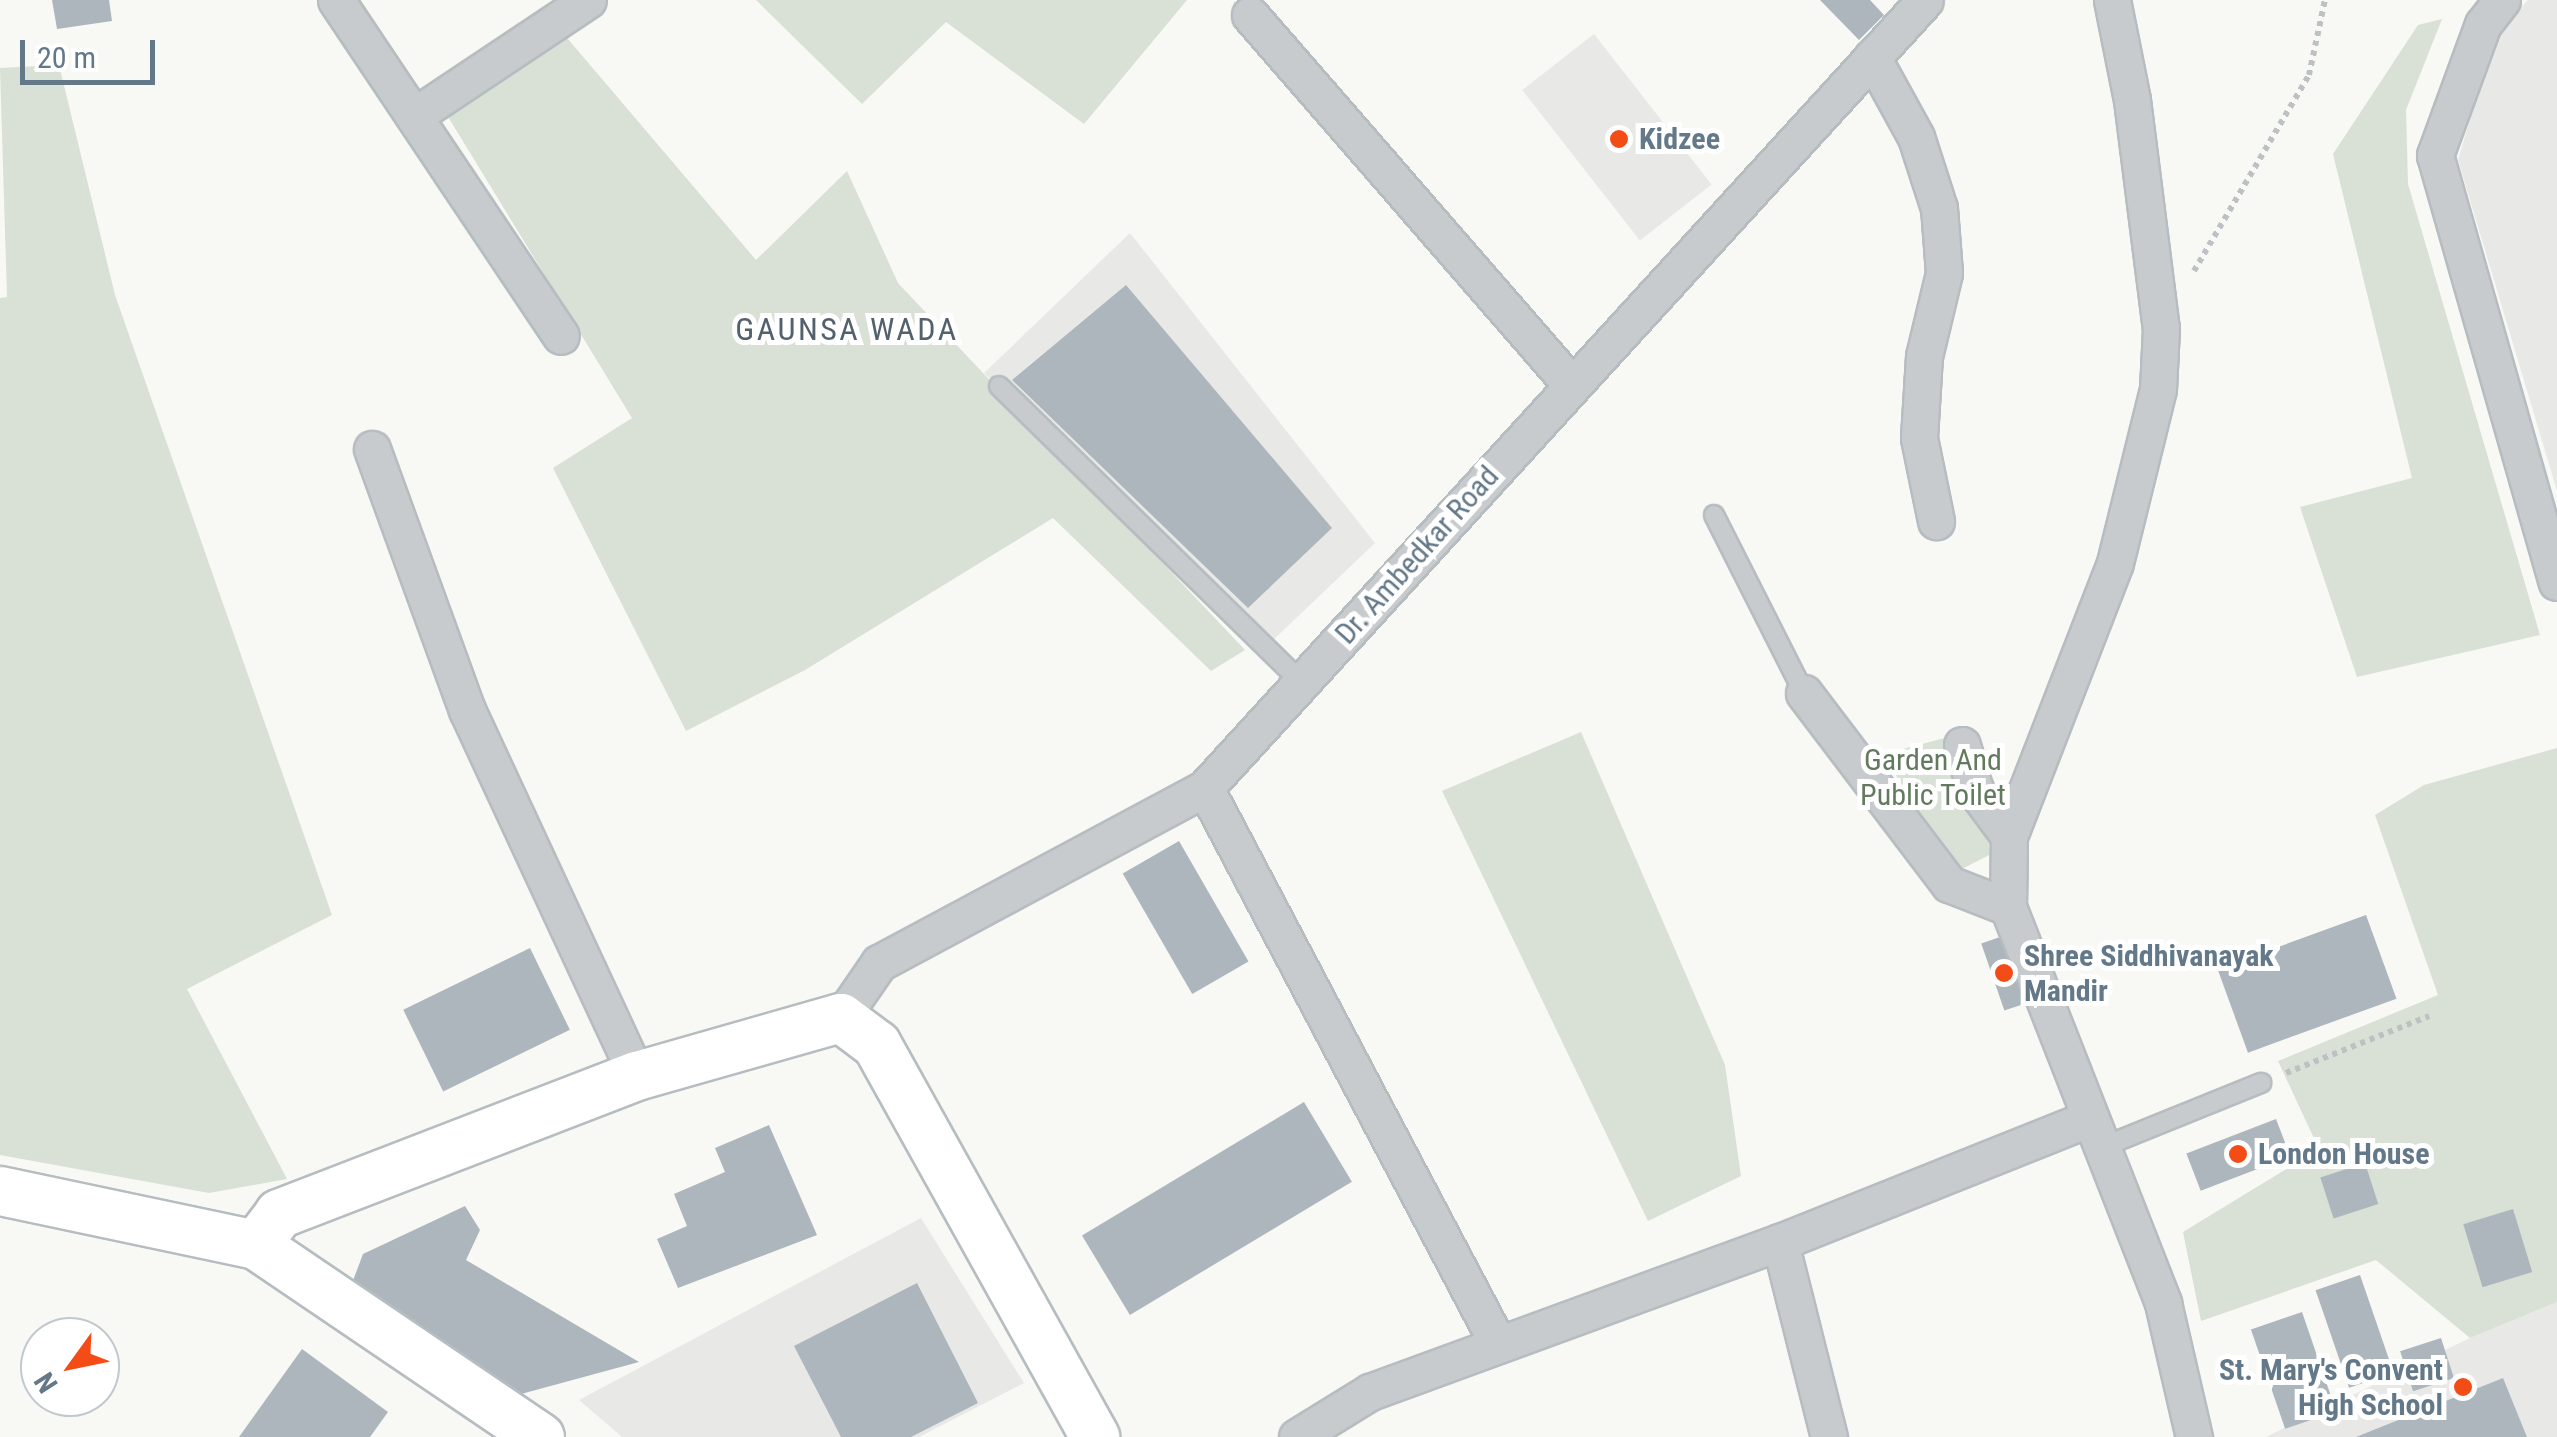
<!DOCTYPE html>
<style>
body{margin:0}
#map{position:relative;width:2557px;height:1437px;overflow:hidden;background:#f8f8f4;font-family:"Roboto Condensed",sans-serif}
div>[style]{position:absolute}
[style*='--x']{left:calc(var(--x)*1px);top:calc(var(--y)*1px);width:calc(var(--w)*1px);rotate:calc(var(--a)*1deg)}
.built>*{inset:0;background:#e8e9e7;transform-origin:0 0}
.green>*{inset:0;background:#d9e0d5}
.building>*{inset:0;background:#acb6bc;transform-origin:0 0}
.path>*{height:6px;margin-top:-3px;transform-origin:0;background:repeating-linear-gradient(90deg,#bec1c3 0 5px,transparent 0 10px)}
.roads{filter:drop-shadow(2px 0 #b6bdc1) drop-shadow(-2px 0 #b6bdc1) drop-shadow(0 2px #b6bdc1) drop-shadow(0 -2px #b6bdc1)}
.service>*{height:18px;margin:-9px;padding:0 9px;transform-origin:9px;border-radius:9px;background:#c7cbce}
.minor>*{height:35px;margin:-17.5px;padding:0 17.5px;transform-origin:17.5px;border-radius:17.5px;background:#c7cbce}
.secondary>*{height:48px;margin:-24px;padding:0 24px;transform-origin:24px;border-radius:24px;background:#fff}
.dots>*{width:28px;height:28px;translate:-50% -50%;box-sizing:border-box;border:5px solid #fff;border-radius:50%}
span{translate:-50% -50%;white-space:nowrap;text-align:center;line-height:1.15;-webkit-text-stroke:10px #fff;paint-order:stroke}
.poi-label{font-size:30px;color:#637888;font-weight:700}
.left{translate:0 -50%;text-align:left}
.right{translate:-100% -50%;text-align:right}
.street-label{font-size:30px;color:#637888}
.park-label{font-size:30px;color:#647a5f}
.neighbourhood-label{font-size:32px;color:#52616d;letter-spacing:2.5px}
.north{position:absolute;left:20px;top:1317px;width:100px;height:100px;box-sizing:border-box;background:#fff;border:2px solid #c1c9cf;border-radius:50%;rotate:237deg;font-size:28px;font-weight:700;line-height:40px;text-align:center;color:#637888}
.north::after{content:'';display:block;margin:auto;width:35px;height:45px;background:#f44c17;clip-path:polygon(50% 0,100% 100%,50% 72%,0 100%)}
.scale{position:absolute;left:20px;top:40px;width:135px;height:45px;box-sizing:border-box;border:5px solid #637888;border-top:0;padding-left:12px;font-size:30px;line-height:35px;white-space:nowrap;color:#637888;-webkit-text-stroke:8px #fff;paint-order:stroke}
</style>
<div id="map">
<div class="built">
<i style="clip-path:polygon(2528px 0,2557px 0,2557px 491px,2458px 160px,2495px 35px)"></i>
<i style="left:1594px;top:34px;width:191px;height:91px;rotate:52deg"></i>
<i style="clip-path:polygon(1130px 233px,1375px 543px,1268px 645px,984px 373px)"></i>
<i style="clip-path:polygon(921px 1218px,1024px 1383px,919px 1437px,622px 1437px,579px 1400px)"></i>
<i style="clip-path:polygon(2557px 1302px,2557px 1437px,2266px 1437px,2470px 1338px)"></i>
</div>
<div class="green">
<i style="clip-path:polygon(756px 0,1187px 0,1084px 124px,946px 22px,862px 104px)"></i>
<i style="clip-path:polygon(2442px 19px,2406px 110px,2408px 184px,2540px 635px,2357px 677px,2300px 507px,2412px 478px,2333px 154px,2418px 25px)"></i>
<i style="clip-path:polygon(562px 32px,756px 260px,847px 171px,898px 283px,1245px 650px,1211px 671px,1053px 518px,805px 670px,686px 731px,553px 468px,632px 418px,442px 107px)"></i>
<i style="clip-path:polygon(59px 65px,115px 295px,332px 915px,187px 989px,287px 1179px,209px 1193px,0 1155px,0 298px,7px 297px,0 68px)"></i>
<i style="clip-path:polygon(1581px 732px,1725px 1065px,1741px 1176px,1648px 1221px,1442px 791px)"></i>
<i style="clip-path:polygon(1952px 736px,1995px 852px,1952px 874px,1884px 754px)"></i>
<i style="clip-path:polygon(2557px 748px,2557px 1302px,2470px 1338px,2376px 1260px,2201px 1321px,2183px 1232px,2319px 1149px,2278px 1061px,2438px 995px,2375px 815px,2424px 785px)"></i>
</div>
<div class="building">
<i style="clip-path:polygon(52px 0,109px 0,112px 21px,57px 29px)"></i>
<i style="clip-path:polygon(1820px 0,1870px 0,1884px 15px,1859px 40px)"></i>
<i style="clip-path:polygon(1126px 285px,1332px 528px,1248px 608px,1012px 380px)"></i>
<i style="left:1179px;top:841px;width:139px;height:65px;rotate:60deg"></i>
<i style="left:2366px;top:915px;width:89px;height:158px;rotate:70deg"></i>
<i style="left:2003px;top:936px;width:71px;height:23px;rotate:71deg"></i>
<i style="left:530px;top:948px;width:91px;height:141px;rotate:64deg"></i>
<i style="left:1304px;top:1102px;width:93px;height:259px;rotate:59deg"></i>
<i style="left:2276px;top:1119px;width:40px;height:96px;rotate:69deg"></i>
<i style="clip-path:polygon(769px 1125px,817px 1235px,678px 1288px,657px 1239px,687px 1226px,674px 1194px,725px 1172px,715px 1148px)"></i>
<i style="left:2365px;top:1163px;width:43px;height:47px;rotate:72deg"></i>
<i style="clip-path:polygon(465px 1206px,480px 1230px,466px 1260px,639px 1362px,521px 1394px,351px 1286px,363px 1254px)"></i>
<i style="left:2513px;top:1209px;width:66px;height:52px;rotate:73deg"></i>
<i style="left:2360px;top:1275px;width:103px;height:47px;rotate:71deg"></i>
<i style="clip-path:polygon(917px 1283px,978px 1403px,911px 1437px,841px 1437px,794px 1346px)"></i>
<i style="left:2302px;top:1312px;width:105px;height:54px;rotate:71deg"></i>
<i style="left:2441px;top:1338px;width:42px;height:43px;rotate:72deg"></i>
<i style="clip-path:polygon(302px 1349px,388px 1412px,370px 1437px,239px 1437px)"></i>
<i style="clip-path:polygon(2503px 1378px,2527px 1437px,2356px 1437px)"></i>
</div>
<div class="path">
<i style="--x:2194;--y:271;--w:227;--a:-59.6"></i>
<i style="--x:2309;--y:75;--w:77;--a:-78"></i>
<i style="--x:2286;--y:1073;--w:154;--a:-21.7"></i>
</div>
<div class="roads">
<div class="service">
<i style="--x:999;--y:386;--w:423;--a:44.4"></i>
<i style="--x:1714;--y:515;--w:199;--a:63.2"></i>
<i style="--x:2100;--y:1148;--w:174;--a:-22"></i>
</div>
<div class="minor">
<i style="--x:336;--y:0;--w:404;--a:56.2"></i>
<i style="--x:2112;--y:0;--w:102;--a:78.7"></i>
<i style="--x:2132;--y:100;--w:230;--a:82.8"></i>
<i style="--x:2161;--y:328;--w:61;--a:92.8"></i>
<i style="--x:2158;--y:389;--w:179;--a:103.9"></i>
<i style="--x:2115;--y:563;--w:293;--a:111.2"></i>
<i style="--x:2009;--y:836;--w:71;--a:90.8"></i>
<i style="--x:2008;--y:907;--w:425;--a:68.6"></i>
<i style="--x:2163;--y:1303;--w:138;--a:77"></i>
<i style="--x:2502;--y:0;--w:31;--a:128"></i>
<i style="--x:2483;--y:24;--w:140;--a:110.1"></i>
<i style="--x:2435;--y:155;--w:444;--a:74.1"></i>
<i style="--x:1250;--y:15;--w:491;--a:49"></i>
<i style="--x:1872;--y:57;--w:91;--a:61.2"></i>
<i style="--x:1916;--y:137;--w:75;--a:72.1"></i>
<i style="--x:1939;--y:208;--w:65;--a:85.6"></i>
<i style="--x:1944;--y:273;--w:85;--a:103.5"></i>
<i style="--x:1924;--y:356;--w:82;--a:93.5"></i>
<i style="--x:1919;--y:438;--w:85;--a:78.4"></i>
<i style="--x:414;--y:116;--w:209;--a:-33.7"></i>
<i style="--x:372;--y:449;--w:278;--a:70"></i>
<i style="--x:467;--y:710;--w:404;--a:65.1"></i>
<i style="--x:1804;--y:693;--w:240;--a:52.8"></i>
<i style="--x:1949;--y:884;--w:63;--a:21.3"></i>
<i style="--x:1962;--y:745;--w:47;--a:73.9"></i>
<i style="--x:1975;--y:790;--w:57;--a:53.5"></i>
<i style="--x:1205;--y:788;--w:626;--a:62.21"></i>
<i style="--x:841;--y:1018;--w:67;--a:-55.4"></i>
<i style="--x:879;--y:963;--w:370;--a:-28.2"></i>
<i style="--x:1205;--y:788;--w:1067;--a:-47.58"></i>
<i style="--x:1780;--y:1242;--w:201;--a:75.9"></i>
<i style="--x:1297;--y:1437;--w:86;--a:-31.7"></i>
<i style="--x:1370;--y:1392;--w:437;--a:-20.1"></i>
<i style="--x:1780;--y:1242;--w:332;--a:-21.8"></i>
</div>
<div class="secondary">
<i style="--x:0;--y:1191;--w:262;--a:11.9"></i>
<i style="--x:256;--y:1245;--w:343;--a:34.1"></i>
<i style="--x:256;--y:1245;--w:39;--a:-53"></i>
<i style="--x:279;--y:1214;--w:384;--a:-21.1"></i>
<i style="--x:637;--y:1076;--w:212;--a:-15.9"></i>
<i style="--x:841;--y:1018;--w:45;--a:36.9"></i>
<i style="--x:877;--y:1045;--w:449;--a:60.9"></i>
</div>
</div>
<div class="dots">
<i style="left:1619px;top:139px;background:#f44c17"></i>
<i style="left:2004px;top:973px;background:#f44c17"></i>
<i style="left:2238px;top:1154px;background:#f44c17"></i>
<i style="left:2463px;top:1387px;background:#f44c17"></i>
</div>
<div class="poi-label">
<span class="left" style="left:1639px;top:139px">Kidzee</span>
<span class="left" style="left:2024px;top:973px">Shree Siddhivanayak<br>Mandir</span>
<span class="left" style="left:2258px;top:1154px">London House</span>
<span class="right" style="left:2443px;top:1387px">St. Mary's Convent<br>High School</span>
</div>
<div class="street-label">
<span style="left:1417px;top:555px;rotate:-48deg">Dr. Ambedkar Road</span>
</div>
<div class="park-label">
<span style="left:1933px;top:777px">Garden And<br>Public Toilet</span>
</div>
<div class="neighbourhood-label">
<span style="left:847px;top:329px">GAUNSA WADA</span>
</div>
<div class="north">N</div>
<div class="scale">20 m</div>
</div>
